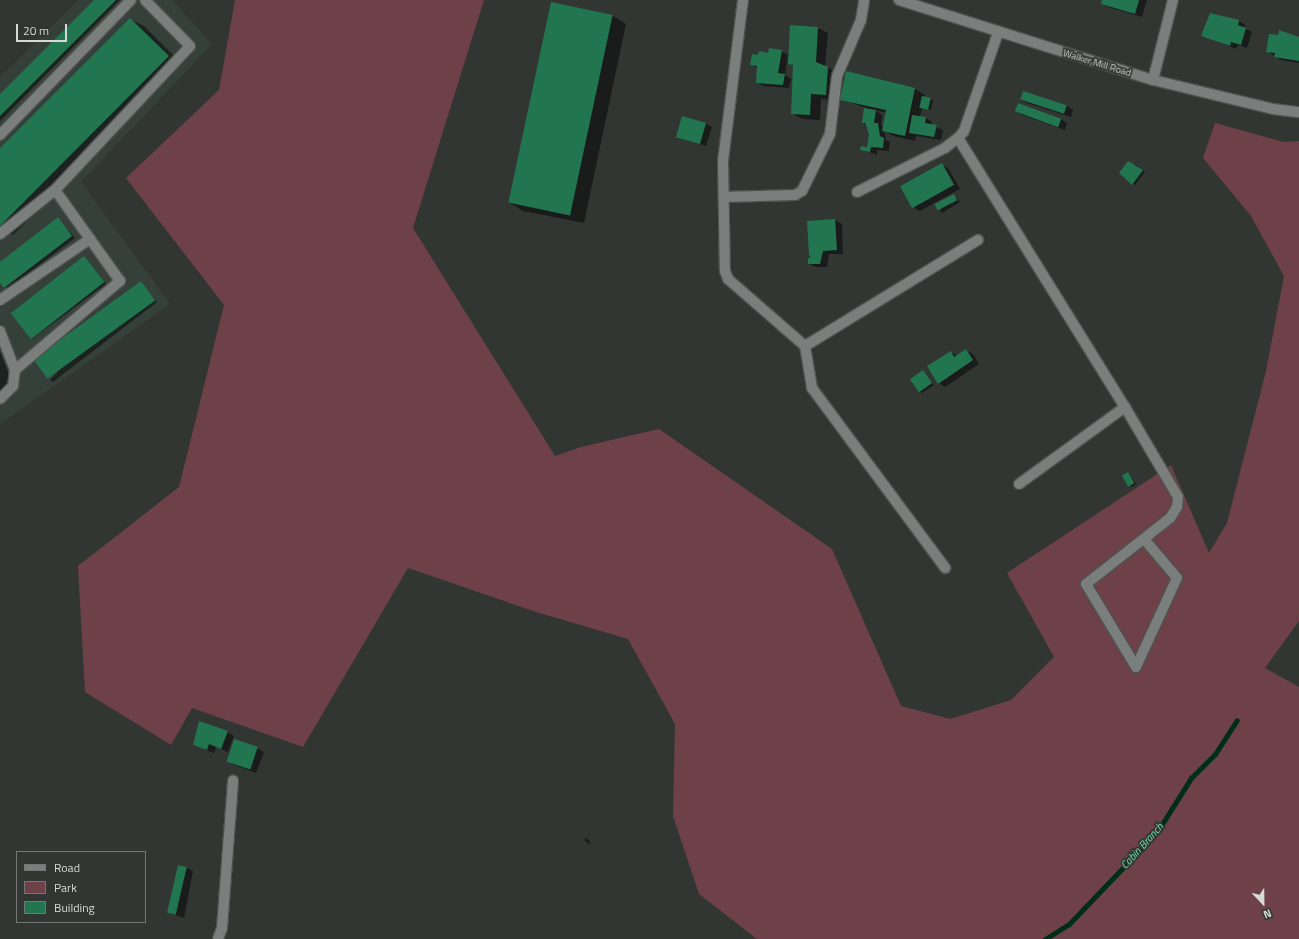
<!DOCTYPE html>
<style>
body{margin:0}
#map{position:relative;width:1299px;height:939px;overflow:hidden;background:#323633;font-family:"Titillium Web",sans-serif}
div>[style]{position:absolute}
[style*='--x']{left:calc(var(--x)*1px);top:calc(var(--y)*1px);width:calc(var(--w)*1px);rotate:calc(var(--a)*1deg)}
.built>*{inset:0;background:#36403a}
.green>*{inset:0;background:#6d4147}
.shadow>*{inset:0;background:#0007;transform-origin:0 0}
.stream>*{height:5px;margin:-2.5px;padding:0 2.5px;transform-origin:2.5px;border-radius:2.5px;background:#002d19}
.building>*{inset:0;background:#21764f;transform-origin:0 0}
.roads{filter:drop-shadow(1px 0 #4f5250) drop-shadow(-1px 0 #4f5250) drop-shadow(0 1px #4f5250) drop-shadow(0 -1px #4f5250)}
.minor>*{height:10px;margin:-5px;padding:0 5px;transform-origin:5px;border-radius:5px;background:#7a7e7c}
span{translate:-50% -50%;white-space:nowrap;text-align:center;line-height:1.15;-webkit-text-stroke:3.5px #323633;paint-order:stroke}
.street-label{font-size:10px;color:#d6d9d7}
.water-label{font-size:11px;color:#6ddca3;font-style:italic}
.legend{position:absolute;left:16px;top:851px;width:130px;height:72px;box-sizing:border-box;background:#323633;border:1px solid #747775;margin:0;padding:5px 7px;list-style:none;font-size:12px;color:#d6d9d7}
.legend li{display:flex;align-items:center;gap:8px;height:20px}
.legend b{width:20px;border:1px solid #747775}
.north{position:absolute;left:1243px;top:883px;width:40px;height:40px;-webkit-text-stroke:3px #323633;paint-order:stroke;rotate:158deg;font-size:11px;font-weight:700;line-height:16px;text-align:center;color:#d6d9d7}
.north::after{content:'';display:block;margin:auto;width:14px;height:18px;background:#d6d9d7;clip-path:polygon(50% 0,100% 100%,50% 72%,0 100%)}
.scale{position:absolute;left:16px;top:24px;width:51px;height:18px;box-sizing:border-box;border:2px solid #d6d9d7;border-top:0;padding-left:5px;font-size:12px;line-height:14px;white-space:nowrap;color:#d6d9d7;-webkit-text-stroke:3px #323633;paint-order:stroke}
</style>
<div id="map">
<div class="built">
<i style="clip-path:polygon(79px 0,172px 0,212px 44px,81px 182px,170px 304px,0 424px,0 77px)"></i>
</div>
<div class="green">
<i style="clip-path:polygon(235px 0,484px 0,413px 228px,555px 456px,581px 447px,659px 429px,832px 549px,901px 706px,950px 719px,1011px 700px,1054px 657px,1007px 573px,1171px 465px,1209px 553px,1227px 523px,1266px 371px,1284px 276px,1251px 216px,1203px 158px,1215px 123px,1284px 142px,1299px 141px,1299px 621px,1265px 668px,1299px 687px,1299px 939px,757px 939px,699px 894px,673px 816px,675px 724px,628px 639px,533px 611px,408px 568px,303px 747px,192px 708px,171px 745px,85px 692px,78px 566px,179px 487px,224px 305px,126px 178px,219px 90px)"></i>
</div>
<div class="shadow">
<i style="clip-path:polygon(96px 0,120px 0,0 121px,0 96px)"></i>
<i style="clip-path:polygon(1103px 0,1147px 0,1142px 17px,1108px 7px,1102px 4px)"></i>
<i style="clip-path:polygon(552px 3px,613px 16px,626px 24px,584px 223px,523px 211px,510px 203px)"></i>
<i style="clip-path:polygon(130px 19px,144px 26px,182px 64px,13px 235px,0 227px,0 150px)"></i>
<i style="clip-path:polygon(1239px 21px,1245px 25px,1244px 28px,1252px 32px,1247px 48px,1238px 45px,1236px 49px,1203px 36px)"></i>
<i style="clip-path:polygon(818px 28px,828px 33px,825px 66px,837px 72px,836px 100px,821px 99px,820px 120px,802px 119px,792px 113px,794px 66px,789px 63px)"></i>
<i style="clip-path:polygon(1280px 31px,1299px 38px,1299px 63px,1281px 60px,1267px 51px,1279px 36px)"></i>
<i style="clip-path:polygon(781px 51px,788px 55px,785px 75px,791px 79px,789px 88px,763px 86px,757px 82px,757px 68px,751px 64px,759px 56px)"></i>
<i style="clip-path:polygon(evenodd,847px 73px,915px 89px,925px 95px,924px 97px,933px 100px,931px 110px,922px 108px,920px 117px,926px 118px,932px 122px,932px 125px,943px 130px,941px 140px,916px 136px,915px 141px,893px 136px,885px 131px,886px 140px,890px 142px,889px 151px,877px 150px,877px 155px,861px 149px,868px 148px,870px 134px,863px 122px,866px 108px,841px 99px,847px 73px,875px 110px,887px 113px,883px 127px,881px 125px,882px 115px,875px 110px)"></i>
<i style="clip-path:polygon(1023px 92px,1067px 106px,1073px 110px,1071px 117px,1027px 103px,1021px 100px)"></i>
<i style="clip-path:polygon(1018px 104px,1061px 119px,1067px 123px,1065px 130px,1022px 115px,1016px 111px)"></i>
<i style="clip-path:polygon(705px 123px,712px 127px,706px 146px,678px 136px)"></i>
<i style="clip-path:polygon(1135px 164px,1145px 172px,1135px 185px,1133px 184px)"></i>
<i style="clip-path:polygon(942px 165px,948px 168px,960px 189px,920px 211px,914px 208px)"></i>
<i style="clip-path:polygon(954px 195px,960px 202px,942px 213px,940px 211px)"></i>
<i style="clip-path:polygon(58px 219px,75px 238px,8px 289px,5px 287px,0 281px,0 263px)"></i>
<i style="clip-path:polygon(835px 220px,842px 224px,843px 254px,829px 254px,827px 267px,816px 267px,809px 264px,813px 259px,808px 222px)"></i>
<i style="clip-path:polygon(84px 258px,106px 284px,32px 339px,29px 338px)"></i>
<i style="clip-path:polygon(141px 283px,157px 302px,53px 382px,50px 380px)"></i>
<i style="clip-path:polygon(966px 350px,973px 354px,979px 364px,945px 387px,939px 383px,951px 352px,957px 356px)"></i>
<i style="clip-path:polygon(0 351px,14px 387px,0 393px)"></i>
<i style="clip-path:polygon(923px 371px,934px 385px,922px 393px,919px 391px)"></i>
<i style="clip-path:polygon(1128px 473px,1136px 484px,1132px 487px,1129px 485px)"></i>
<i style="clip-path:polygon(227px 732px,234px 736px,228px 752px,216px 747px,214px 753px,194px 745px)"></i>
<i style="clip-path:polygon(257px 748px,264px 752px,256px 773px,227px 762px)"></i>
<i style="left:586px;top:838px;width:6px;height:3px;rotate:39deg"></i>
<i style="clip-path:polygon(187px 868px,193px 871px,184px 918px,169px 913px)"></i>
</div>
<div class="stream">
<i style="--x:1045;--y:939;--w:28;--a:-32"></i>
<i style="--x:1069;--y:924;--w:127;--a:-46.3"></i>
<i style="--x:1157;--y:832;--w:64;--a:-57.8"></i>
<i style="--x:1191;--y:778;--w:34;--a:-45"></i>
<i style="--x:1215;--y:754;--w:40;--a:-57.1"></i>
</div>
<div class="building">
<i style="clip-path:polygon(94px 0,116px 0,0 116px,0 94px)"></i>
<i style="clip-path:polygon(1102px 0,1139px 0,1135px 14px,1101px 4px)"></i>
<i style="left:551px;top:2px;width:63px;height:205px;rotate:12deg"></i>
<i style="clip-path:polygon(1210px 13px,1239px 20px,1238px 25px,1246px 28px,1241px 45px,1231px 42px,1230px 46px,1201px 36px)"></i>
<i style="clip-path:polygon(130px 18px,169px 56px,0 226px,0 148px)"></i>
<i style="clip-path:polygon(790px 25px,818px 27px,816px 62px,828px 67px,826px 95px,811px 94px,810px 115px,791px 114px,793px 65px,788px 64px)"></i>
<i style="clip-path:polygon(1279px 30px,1299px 37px,1299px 61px,1274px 57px,1275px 53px,1266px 52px,1269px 34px,1278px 35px)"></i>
<i style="clip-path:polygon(769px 48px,782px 50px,778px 73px,785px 74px,783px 85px,756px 83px,757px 66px,750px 65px,752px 54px,758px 55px,759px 51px,768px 53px)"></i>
<i style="clip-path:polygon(846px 71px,915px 88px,905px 136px,882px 131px,886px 110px,840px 100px)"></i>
<i style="left:1023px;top:91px;width:46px;height:9px;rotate:18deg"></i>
<i style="left:922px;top:96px;width:9px;height:12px;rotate:13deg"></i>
<i style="left:1018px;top:103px;width:46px;height:9px;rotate:20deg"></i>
<i style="clip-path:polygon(864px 108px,876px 110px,874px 123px,878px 123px,880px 136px,884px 138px,883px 148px,871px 147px,870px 152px,860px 150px,861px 146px,867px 147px,869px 134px,865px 123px,862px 123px)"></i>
<i style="clip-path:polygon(912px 115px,926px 117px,925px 123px,937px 125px,934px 137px,909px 133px)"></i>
<i style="left:682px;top:116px;width:25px;height:22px;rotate:16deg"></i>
<i style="clip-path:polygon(1128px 161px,1143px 170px,1132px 185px,1119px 173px)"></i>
<i style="left:942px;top:163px;width:25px;height:48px;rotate:61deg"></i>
<i style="left:954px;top:194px;width:7px;height:22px;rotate:63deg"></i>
<i style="clip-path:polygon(58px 217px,72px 236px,4px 288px,0 283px,0 262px)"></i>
<i style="clip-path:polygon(835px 219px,837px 250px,823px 251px,820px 264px,808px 264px,808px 258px,811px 258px,809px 255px,807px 221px)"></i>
<i style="left:84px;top:256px;width:33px;height:93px;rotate:52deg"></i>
<i style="left:141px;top:281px;width:24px;height:133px;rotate:54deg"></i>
<i style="clip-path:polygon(966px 349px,973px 360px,938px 384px,927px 366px,951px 351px,954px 357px)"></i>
<i style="left:923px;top:370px;width:16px;height:16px;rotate:55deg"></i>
<i style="left:1128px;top:472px;width:13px;height:7px;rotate:61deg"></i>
<i style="clip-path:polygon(199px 721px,228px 731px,221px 749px,209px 744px,207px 750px,193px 745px)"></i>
<i style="left:234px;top:739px;width:25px;height:24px;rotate:18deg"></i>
<i style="left:178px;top:865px;width:9px;height:49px;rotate:13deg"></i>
</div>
<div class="roads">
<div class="minor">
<i style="--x:743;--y:0;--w:162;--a:97.1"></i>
<i style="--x:723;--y:161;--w:110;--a:89"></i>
<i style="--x:725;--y:271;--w:9;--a:69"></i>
<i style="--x:728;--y:279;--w:102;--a:41"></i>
<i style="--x:805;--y:346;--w:43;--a:80.5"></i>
<i style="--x:812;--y:388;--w:224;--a:53.5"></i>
<i style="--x:899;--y:0;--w:266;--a:17.5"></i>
<i style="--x:1153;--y:80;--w:123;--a:13.6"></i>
<i style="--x:1273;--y:109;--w:26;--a:7"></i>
<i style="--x:1153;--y:80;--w:82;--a:-76"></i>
<i style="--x:0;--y:135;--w:188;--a:-45.9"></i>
<i style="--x:958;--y:138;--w:317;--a:58.2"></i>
<i style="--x:1125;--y:407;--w:131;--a:144"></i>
<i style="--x:857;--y:192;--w:98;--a:-26.6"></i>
<i style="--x:945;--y:148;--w:16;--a:-38"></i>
<i style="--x:958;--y:138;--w:9;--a:-49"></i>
<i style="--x:964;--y:131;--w:104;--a:-70.9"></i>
<i style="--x:724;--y:197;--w:71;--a:-1.6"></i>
<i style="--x:795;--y:195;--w:8;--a:-30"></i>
<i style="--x:802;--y:191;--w:64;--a:-63.8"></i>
<i style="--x:830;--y:134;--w:58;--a:-83.1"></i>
<i style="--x:837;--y:76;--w:61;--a:-66.8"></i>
<i style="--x:861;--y:20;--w:20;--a:-81"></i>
<i style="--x:0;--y:234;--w:70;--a:-38.7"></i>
<i style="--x:55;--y:190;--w:197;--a:-46.8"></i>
<i style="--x:190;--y:46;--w:64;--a:-134.4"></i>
<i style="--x:0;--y:300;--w:109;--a:-34.1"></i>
<i style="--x:0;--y:331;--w:42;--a:69"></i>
<i style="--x:15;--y:370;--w:16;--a:97"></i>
<i style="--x:13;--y:386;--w:18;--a:135"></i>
<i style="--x:805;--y:346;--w:203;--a:-31.5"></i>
<i style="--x:15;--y:370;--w:138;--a:-40.3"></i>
<i style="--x:120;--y:281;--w:112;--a:-125.5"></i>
<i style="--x:1125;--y:407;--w:104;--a:59.5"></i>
<i style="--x:1178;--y:497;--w:10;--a:96"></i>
<i style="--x:1177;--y:507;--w:13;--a:122"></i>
<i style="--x:1170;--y:518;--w:107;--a:141.8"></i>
<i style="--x:1086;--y:584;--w:97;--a:58.9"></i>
<i style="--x:1136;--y:667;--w:98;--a:-65.3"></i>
<i style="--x:1177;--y:578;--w:51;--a:-130.2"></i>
<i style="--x:218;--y:939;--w:12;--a:-70"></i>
<i style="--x:222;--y:928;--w:148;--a:-85.7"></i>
</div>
</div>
<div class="street-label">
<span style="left:1097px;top:63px;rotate:17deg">Walker Mill Road</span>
</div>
<div class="water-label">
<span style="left:1142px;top:846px;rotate:-48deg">Cabin Branch</span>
</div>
<ul class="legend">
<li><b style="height:5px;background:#7a7e7c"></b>Road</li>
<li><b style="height:11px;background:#6d4147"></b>Park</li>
<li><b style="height:11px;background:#21764f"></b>Building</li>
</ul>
<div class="north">N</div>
<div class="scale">20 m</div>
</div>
